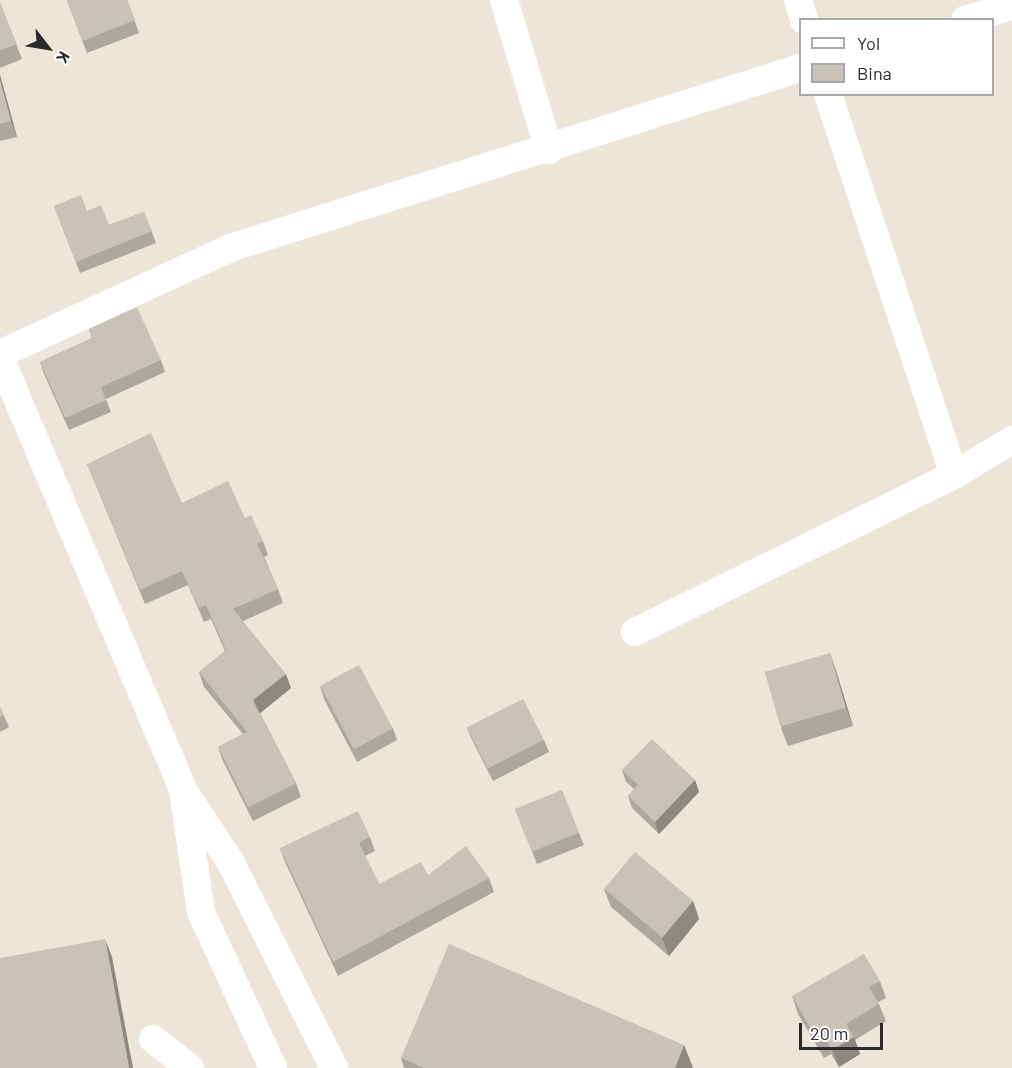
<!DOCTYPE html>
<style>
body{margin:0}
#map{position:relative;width:1012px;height:1068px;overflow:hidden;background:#ede4da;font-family:Barlow,sans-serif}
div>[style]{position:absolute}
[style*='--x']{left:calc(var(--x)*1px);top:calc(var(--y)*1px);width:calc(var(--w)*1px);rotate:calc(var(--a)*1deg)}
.minor>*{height:28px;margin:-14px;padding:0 14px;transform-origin:14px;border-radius:14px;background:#fff}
.wall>*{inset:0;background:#aca79f}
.shaded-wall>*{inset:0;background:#8c8882}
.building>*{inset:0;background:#c8c2b9;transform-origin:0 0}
span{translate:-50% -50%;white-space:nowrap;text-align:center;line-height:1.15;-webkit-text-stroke:6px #fff;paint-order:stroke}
.legend{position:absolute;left:799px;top:18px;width:195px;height:78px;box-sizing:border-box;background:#fff;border:2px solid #aaa;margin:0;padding:8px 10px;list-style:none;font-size:18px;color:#2a2a2a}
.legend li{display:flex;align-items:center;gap:12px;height:30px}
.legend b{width:30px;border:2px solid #aaa}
.north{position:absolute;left:18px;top:18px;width:60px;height:60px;-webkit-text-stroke:4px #fff;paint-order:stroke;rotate:121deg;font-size:16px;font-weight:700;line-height:24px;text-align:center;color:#2a2a2a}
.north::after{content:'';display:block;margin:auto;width:21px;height:27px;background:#2a2a2a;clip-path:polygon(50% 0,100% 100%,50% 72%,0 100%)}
.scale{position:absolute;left:799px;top:1023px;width:84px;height:27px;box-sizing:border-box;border:3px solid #2a2a2a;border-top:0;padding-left:8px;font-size:18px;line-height:21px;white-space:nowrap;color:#2a2a2a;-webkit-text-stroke:4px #fff;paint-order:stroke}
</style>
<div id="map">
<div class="minor">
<i style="--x:504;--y:0;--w:157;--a:73.3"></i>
<i style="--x:798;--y:0;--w:21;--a:73"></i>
<i style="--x:965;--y:20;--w:49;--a:-16.6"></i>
<i style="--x:828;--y:94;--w:401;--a:71.7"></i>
<i style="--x:0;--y:354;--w:256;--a:-24.7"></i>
<i style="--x:233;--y:247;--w:595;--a:-17.52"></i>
<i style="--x:0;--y:358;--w:469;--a:67"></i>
<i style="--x:183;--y:790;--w:85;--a:56.5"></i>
<i style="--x:230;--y:861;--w:232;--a:63.3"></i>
<i style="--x:635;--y:632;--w:356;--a:-26.2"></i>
<i style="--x:954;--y:475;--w:68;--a:-31.1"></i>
<i style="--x:184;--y:798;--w:115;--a:81.5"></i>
<i style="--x:201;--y:912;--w:172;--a:65.2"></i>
<i style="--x:153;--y:1039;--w:47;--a:38.1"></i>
</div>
<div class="wall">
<i style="clip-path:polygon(67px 0,127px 0,139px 33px,87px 53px)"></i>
<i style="clip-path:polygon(0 3px,22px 59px,0 68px)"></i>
<i style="clip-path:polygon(0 75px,17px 137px,0 141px)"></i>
<i style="clip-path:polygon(54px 206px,87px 211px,109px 225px,144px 212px,156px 243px,80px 273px)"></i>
<i style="clip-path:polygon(89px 329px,161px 360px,165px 372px,106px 399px,111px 412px,69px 430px,44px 374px,40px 362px,92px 338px)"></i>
<i style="clip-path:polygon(87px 464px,182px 503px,245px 518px,263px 541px,268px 555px,264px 557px,278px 589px,283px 603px,243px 621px,291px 688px,260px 713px,296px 783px,301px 797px,253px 821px,223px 761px,218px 747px,243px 734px,204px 687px,199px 672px,225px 651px,211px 619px,204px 622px,188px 585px,145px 604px)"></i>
<i style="clip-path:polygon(830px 653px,836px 671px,853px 726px,788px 746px,781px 728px)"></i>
<i style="clip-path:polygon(320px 686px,393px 728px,397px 740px,357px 762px,324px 699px)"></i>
<i style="clip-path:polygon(0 707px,9px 727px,0 732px)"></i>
<i style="clip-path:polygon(467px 728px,544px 740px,549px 752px,493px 781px,472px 740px)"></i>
<i style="clip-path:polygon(622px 770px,695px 780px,699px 792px,659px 834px,632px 808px,628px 796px,634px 789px,626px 782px)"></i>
<i style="clip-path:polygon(515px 809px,579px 833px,584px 845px,537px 864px)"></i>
<i style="clip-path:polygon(370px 837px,375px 851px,365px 856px,379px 884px,428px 875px,489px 878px,494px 892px,338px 976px,285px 862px,280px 848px)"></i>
<i style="clip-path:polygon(604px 889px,693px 901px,699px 919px,669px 956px,611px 907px)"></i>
<i style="clip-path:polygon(880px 981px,886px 998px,878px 1002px,886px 1021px,855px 1040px,860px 1054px,839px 1067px,831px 1054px,824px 1058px,798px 1014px,792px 996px)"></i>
<i style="clip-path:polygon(684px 1045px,693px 1068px,404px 1068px,401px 1058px)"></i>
</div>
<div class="shaded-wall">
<i style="clip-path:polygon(0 75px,17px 137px,11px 121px,0 80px)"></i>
<i style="clip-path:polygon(830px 653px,836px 671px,853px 726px,846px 708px)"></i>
<i style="clip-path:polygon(286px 674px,291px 688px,259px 714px,253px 700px)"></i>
<i style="clip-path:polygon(695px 780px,699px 792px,659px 834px,655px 822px)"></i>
<i style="clip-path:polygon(693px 901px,699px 919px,669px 956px,662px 938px)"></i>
<i style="clip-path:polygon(105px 939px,112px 957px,133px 1068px,129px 1068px)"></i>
<i style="clip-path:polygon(854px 1037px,860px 1054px,839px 1067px,832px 1050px)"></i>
<i style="clip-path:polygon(684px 1045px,693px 1068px,675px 1068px)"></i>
</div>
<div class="building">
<i style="clip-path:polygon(67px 0,127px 0,135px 20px,83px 41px)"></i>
<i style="clip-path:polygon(0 3px,17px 44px,0 50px)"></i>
<i style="clip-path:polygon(0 80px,11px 121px,0 124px)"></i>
<i style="clip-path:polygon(81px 195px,87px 211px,101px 205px,109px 225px,144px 212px,152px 231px,76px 262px,54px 206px)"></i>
<i style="clip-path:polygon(137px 307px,161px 360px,101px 387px,106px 400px,65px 418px,40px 362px,93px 338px,89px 329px)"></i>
<i style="clip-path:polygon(151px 433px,182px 503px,228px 481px,245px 518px,251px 515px,263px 541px,257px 544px,278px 589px,233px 609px,286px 674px,253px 700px,296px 783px,248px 807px,218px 747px,247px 732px,199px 672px,226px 650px,206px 605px,199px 608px,182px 571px,140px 590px,87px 464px)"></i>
<i style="left:830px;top:653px;width:57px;height:68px;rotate:74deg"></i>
<i style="left:359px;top:665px;width:72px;height:44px;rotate:62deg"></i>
<i style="left:523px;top:699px;width:46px;height:63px;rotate:63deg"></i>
<i style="clip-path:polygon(0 707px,4px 715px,0 717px)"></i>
<i style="clip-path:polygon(652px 739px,695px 780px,655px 822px,628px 796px,638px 785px,622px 770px)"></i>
<i style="left:562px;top:790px;width:46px;height:51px;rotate:68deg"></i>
<i style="clip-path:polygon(358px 811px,370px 837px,359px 843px,379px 884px,421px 862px,428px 875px,466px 846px,489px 878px,333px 962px,280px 848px)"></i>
<i style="left:635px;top:852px;width:76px;height:48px;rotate:40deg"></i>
<i style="clip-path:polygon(105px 939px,129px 1068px,0 1068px,0 958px)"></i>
<i style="clip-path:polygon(449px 944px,684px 1045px,675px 1068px,424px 1068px,401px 1058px)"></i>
<i style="clip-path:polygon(864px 954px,880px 981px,869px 987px,879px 1004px,846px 1024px,854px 1037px,832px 1050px,824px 1037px,818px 1041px,792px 996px)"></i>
</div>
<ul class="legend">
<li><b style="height:8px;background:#fff"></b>Yol</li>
<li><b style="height:16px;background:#c8c2b9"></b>Bina</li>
</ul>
<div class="north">K</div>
<div class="scale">20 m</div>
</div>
